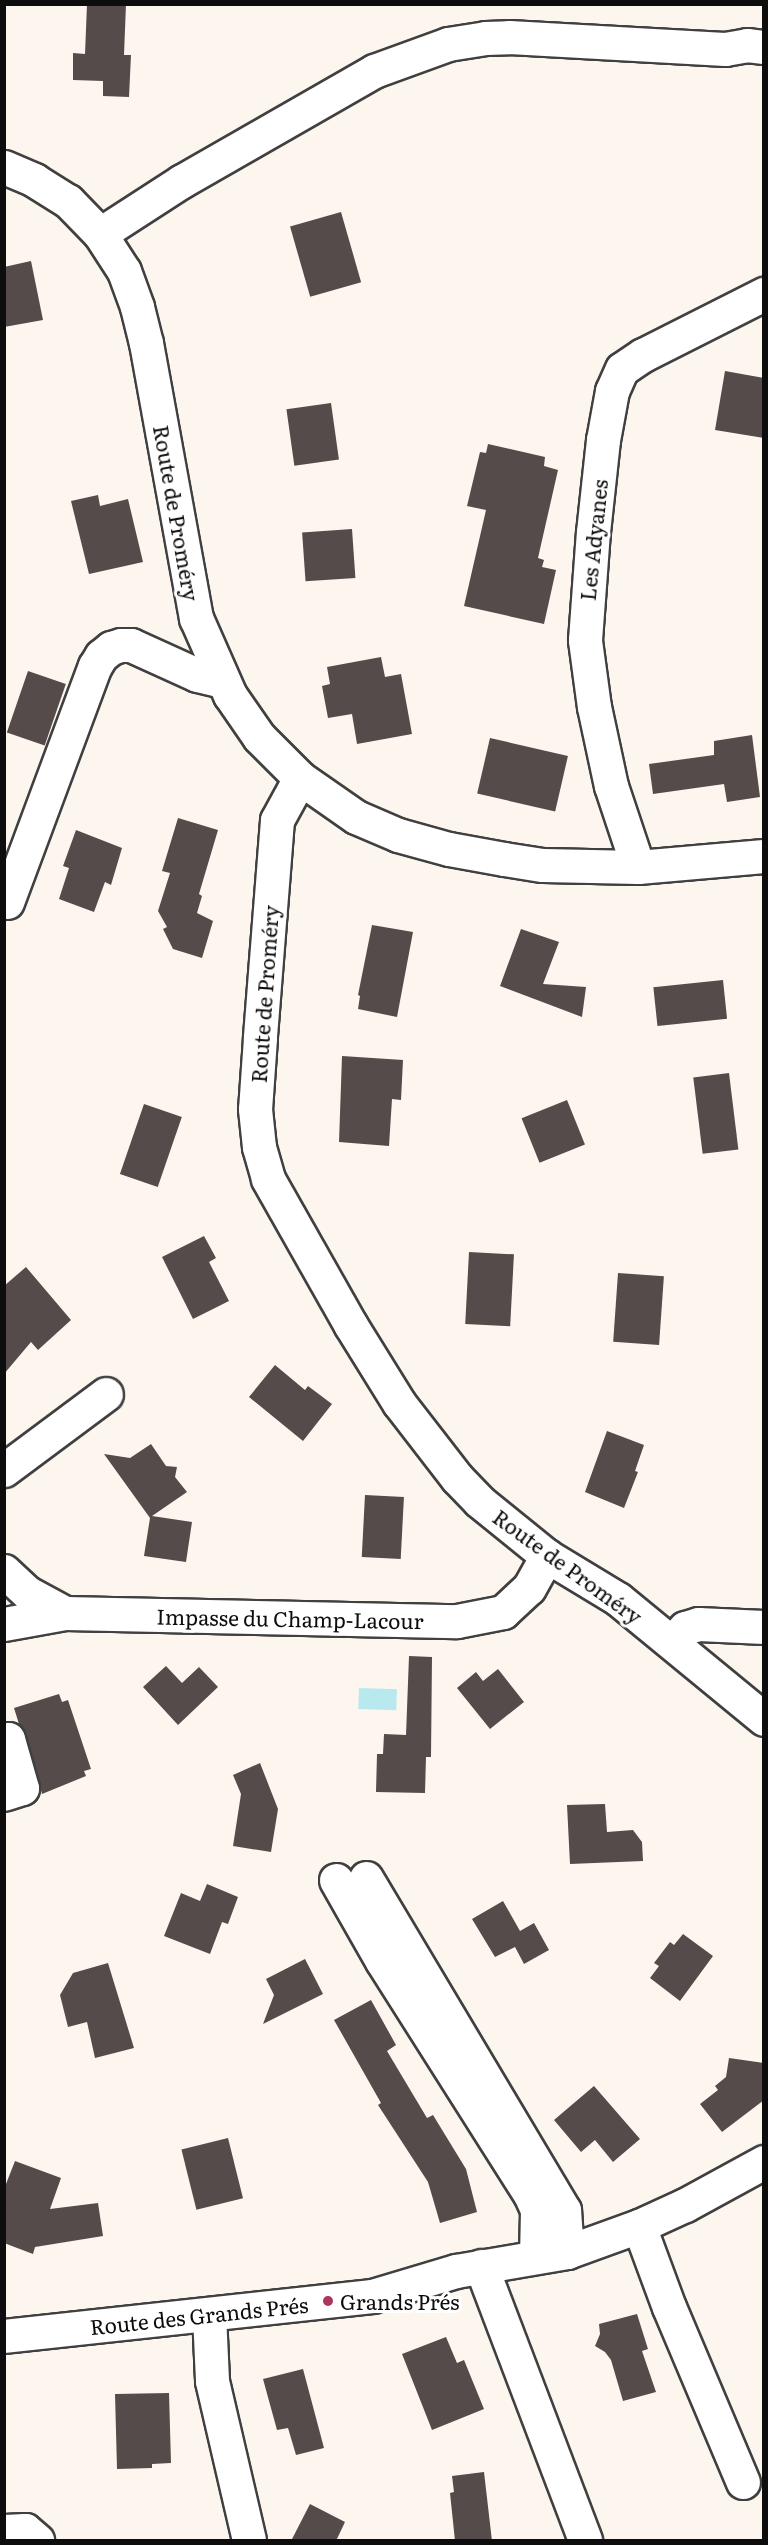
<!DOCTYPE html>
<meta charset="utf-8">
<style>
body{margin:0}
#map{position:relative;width:768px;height:2545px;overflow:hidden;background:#fdf6ee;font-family:Literata,serif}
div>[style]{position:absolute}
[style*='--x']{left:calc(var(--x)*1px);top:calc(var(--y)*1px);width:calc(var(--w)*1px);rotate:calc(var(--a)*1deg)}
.water>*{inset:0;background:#b8e9ef;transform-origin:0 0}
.building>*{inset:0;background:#544b4a;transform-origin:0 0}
.roads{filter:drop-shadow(2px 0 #404040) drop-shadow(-2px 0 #404040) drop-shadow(0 2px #404040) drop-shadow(0 -2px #404040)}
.minor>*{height:33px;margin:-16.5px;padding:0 16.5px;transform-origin:16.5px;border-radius:16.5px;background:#fff}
.dots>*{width:16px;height:16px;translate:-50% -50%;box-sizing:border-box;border:3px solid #fff;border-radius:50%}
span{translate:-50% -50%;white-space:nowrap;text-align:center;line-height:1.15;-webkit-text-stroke:6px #fff;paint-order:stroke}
.street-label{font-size:21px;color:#0d0d0d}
.poi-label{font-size:21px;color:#0d0d0d}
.left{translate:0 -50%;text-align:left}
.frame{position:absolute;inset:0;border:6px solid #0d0d0d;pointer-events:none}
</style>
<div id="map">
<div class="water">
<i style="left:359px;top:1688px;width:38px;height:21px;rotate:2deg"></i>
</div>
<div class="building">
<i style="clip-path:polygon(87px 4px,126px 4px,124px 55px,131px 55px,129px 97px,103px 96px,103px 81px,73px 80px,73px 53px,85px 54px)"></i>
<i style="left:341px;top:212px;width:73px;height:53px;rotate:74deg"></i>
<i style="clip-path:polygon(31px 261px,43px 320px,4px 327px,4px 267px)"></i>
<i style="clip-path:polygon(725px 371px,764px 378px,764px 438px,715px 430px)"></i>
<i style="left:331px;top:403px;width:57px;height:45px;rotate:82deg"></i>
<i style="clip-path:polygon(488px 444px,545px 457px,544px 466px,558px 470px,538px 558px,544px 560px,542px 567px,556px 570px,544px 624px,464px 606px,486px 510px,467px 506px,480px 452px,486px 453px)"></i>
<i style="clip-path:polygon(98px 495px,100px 506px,128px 499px,143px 562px,89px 574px,71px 501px)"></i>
<i style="left:352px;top:529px;width:49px;height:50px;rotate:86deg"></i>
<i style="clip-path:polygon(381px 657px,385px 677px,401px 674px,412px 734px,357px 744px,352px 714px,328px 718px,322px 686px,330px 684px,327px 667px)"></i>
<i style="left:28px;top:671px;width:40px;height:65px;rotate:19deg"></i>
<i style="clip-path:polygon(752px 735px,760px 797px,727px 802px,724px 784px,653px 794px,649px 764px,714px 755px,714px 741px)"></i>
<i style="left:490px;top:738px;width:80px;height:57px;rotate:13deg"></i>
<i style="clip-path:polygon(178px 818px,218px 830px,199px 894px,202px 896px,197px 913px,213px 921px,202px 958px,173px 949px,163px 929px,167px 927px,158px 911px,170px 873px,162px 871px)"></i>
<i style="clip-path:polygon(76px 830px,122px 848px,111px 885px,105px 882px,94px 912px,59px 899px,69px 868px,63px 866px)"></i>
<i style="clip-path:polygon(372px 925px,413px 932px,397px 1017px,358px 1009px,360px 996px,358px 995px)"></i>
<i style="clip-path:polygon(521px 929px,559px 942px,543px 984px,586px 987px,582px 1017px,500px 986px)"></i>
<i style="left:723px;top:980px;width:39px;height:70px;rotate:84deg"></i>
<i style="clip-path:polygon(342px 1056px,403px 1060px,401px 1100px,392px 1099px,389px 1146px,339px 1142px)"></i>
<i style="left:729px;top:1073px;width:77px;height:36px;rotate:83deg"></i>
<i style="left:567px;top:1100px;width:48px;height:49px;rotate:68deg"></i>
<i style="left:144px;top:1104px;width:40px;height:74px;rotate:19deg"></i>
<i style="clip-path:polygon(204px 1236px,216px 1258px,209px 1262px,229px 1301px,193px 1319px,162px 1257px)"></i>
<i style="left:469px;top:1252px;width:45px;height:72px;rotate:3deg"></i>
<i style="clip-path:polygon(26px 1267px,71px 1320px,38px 1350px,31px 1342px,4px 1374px,4px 1286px)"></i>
<i style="left:618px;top:1273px;width:46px;height:69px;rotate:4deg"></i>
<i style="clip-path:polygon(275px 1365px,305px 1390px,308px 1386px,332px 1404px,303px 1441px,249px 1397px)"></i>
<i style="clip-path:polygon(607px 1431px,644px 1445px,635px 1471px,638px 1472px,624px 1508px,585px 1492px)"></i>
<i style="clip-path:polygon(151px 1444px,166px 1466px,177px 1467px,175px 1477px,187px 1492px,152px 1516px,192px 1522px,186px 1562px,144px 1556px,150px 1518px,104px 1454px,130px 1458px)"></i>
<i style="left:365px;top:1495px;width:39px;height:62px;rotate:3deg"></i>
<i style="clip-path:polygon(409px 1656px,432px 1657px,431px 1757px,426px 1757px,425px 1793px,376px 1792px,377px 1754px,383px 1754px,384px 1734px,406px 1735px)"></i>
<i style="clip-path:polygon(166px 1666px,182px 1683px,199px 1667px,218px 1687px,178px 1725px,143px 1687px)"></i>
<i style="clip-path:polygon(498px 1669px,524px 1702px,490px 1729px,457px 1688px,476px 1672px,483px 1681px)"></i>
<i style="clip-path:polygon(59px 1694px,62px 1702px,68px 1700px,91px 1769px,84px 1771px,86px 1776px,42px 1794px,26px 1734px,19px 1724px,14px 1708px)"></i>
<i style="clip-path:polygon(260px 1763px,278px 1809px,271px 1852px,233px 1846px,241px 1794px,233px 1775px)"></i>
<i style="clip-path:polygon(605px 1804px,607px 1832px,633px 1830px,642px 1842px,643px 1861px,570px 1864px,567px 1805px)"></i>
<i style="clip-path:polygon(207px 1884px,238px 1897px,228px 1924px,222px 1922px,210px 1954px,164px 1936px,181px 1893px,200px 1901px)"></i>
<i style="clip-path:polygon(503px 1901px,520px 1931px,534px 1923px,549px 1950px,524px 1964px,515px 1947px,495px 1957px,472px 1919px)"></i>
<i style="clip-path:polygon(683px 1934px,713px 1956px,680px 2001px,650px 1978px,659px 1966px,654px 1963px,670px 1942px,674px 1945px)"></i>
<i style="clip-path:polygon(305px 1959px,323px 1994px,263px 2024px,274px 1995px,266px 1979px)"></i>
<i style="clip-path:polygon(108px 1963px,134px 2048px,95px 2058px,87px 2022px,68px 2027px,60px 1995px,73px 1973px)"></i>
<i style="clip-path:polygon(371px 2000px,396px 2045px,387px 2051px,427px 2118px,433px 2115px,466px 2169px,477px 2212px,440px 2223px,428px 2182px,378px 2105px,381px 2103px,334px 2020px)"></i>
<i style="clip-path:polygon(729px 2058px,764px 2063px,764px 2100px,722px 2132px,700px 2104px,718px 2090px,715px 2086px,726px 2077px)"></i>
<i style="clip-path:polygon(594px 2086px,640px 2139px,613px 2162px,595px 2140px,581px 2152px,554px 2120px)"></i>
<i style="left:228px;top:2138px;width:62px;height:48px;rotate:76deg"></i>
<i style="clip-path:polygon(15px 2161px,61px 2178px,50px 2209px,98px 2203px,103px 2236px,35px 2247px,33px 2254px,4px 2243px,4px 2189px)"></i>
<i style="clip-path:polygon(637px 2314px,648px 2349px,642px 2351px,656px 2392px,623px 2401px,611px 2360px,605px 2352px,595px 2346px,600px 2334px,599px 2324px)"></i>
<i style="clip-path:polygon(446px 2337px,457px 2363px,464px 2360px,484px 2409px,432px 2430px,402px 2354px)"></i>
<i style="clip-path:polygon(303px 2369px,324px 2448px,296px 2455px,288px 2428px,277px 2430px,263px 2379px)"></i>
<i style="clip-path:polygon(169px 2393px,171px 2463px,152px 2464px,152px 2468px,117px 2469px,115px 2394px)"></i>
<i style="clip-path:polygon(484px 2472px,492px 2541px,455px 2541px,450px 2493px,454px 2492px,452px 2476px)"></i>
<i style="clip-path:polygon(310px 2504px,345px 2522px,336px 2541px,291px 2541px)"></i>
</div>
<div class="roads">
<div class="minor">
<i style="--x:4;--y:167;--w:33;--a:23"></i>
<i style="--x:34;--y:180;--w:40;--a:32"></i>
<i style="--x:68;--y:201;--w:46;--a:45.9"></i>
<i style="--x:100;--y:234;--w:44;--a:57"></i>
<i style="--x:124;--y:271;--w:38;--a:70"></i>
<i style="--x:137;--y:307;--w:37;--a:76"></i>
<i style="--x:146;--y:343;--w:280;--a:79.7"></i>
<i style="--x:196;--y:618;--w:84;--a:66.2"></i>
<i style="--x:230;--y:695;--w:51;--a:55.4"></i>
<i style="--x:259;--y:737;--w:58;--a:45"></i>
<i style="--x:300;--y:778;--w:48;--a:118.7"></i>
<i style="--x:277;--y:820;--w:219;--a:94.5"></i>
<i style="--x:260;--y:1038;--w:71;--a:94"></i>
<i style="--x:255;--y:1109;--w:38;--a:84"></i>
<i style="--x:259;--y:1147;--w:33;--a:74"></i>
<i style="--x:268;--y:1179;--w:167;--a:60.5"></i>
<i style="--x:350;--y:1324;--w:93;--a:58.2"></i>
<i style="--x:399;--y:1403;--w:95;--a:52.3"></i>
<i style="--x:457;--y:1478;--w:32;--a:46"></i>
<i style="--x:479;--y:1501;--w:87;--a:39"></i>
<i style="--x:547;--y:1556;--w:83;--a:31.2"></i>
<i style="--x:618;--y:1599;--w:189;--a:39.4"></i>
<i style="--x:100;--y:234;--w:98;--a:-32.9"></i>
<i style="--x:182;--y:181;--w:221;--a:-29.8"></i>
<i style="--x:374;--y:71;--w:79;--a:-20"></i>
<i style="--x:448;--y:44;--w:37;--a:-9"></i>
<i style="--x:485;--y:38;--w:24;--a:-2"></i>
<i style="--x:509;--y:37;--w:216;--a:3.2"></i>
<i style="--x:725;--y:49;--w:22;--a:-10"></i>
<i style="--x:747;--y:45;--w:17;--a:7"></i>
<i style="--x:300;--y:778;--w:68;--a:34.9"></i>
<i style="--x:356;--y:817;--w:46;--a:23.2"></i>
<i style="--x:398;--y:835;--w:53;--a:15.4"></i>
<i style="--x:449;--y:849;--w:56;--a:10.3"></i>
<i style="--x:504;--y:859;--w:39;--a:9"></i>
<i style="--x:543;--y:865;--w:95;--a:1.2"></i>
<i style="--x:638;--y:867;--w:126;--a:-5"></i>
<i style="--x:638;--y:867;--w:85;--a:-108.4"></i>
<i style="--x:611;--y:786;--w:81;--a:-102.1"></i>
<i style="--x:594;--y:707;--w:68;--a:-97.7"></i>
<i style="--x:585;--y:640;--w:108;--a:-85.8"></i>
<i style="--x:593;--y:532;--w:93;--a:-83.8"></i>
<i style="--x:603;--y:440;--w:50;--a:-79.6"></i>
<i style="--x:612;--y:391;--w:24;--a:-66"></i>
<i style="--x:622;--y:369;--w:25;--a:-34"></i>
<i style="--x:643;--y:355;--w:136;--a:-26.8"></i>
<i style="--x:7;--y:902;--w:252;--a:-69.6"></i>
<i style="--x:95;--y:666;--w:12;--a:-59"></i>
<i style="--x:101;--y:656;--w:13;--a:-39"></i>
<i style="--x:111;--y:648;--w:10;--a:-17"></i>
<i style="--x:121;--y:645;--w:10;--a:0"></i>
<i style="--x:131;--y:645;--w:72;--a:24.4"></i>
<i style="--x:197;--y:675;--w:27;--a:13"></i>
<i style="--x:4;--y:1470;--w:127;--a:-36.7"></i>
<i style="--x:4;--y:1571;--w:33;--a:43"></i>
<i style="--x:28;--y:1593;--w:42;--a:28.4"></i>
<i style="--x:4;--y:1624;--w:62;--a:-10.2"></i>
<i style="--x:65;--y:1613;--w:392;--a:1.2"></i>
<i style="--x:457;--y:1621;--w:47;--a:-11.1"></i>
<i style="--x:503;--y:1612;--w:35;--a:-43"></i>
<i style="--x:529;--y:1588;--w:37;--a:-61"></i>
<i style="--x:672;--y:1642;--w:19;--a:-47"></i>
<i style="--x:685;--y:1628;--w:14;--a:-17"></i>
<i style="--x:698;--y:1624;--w:66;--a:2.6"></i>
<i style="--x:4;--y:1740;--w:4;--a:-14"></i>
<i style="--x:8;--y:1739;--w:51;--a:74.1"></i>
<i style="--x:22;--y:1788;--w:19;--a:162"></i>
<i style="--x:366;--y:1878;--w:387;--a:59.2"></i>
<i style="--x:564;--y:2210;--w:42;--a:85.9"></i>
<i style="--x:336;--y:1880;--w:93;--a:60.4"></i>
<i style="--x:382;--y:1961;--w:276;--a:57.6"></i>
<i style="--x:530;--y:2194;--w:17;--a:66"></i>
<i style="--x:537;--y:2210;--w:47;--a:91.2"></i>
<i style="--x:639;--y:2226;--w:86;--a:69.7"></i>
<i style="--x:669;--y:2307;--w:190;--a:67.1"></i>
<i style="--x:481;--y:2266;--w:293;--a:69.2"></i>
<i style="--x:209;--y:2314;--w:67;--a:87.4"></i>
<i style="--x:212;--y:2381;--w:163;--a:76.9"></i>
<i style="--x:4;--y:2336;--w:370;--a:-6.2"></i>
<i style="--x:372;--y:2296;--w:88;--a:-16.6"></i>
<i style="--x:456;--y:2271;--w:113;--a:-9.7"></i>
<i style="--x:567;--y:2252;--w:77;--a:-19.9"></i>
<i style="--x:639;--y:2226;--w:51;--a:-24.5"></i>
<i style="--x:685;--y:2205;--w:90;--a:-28.6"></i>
<i style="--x:4;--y:2531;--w:21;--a:-3"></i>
<i style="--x:25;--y:2530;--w:16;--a:40"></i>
</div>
</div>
<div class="dots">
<i style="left:328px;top:2301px;background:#ad345b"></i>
</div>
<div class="street-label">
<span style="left:177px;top:513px;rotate:80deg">Route de Proméry</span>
<span style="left:593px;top:540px;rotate:-84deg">Les Adyanes</span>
<span style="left:264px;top:994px;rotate:-86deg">Route de Proméry</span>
<span style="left:568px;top:1566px;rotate:36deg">Route de Proméry</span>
<span style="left:290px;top:1618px;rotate:1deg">Impasse du Champ-Lacour</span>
<span style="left:199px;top:2315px;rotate:-6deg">Route des Grands Prés</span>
</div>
<div class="poi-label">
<span class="left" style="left:340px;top:2301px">Grands Prés</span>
</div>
<div class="frame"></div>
</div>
